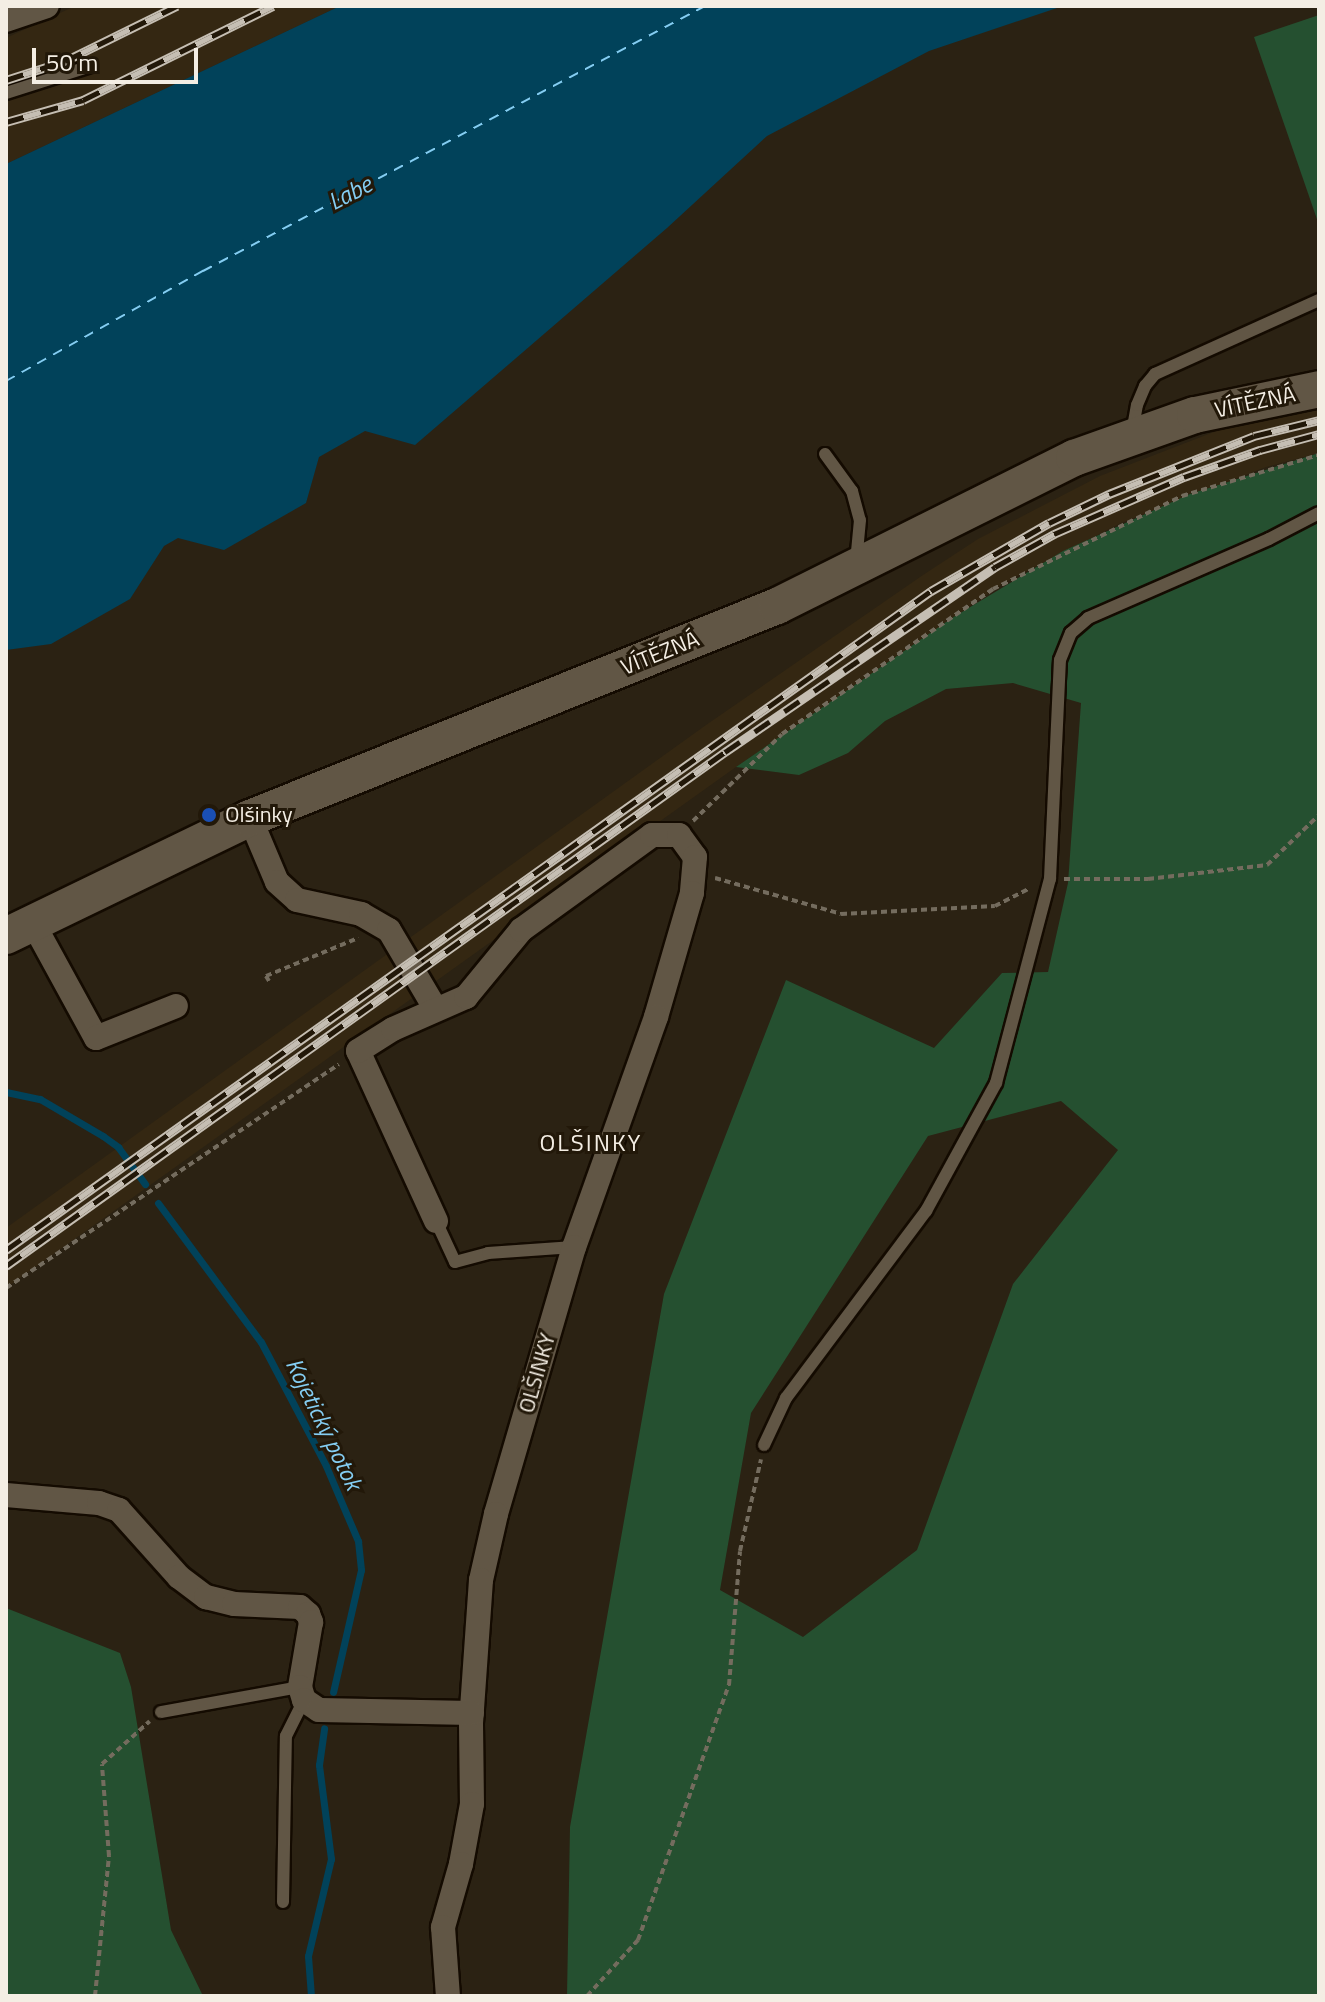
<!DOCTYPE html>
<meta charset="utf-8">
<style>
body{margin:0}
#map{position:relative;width:1325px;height:2002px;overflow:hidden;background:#2b2213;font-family:"Titillium Web",sans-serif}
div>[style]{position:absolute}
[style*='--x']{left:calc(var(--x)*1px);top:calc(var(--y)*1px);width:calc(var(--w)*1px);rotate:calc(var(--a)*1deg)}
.built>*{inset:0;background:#342712}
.green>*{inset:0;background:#255030}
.water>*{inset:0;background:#01425a}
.stream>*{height:7px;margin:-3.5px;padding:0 3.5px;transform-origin:3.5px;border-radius:3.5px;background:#01425a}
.ferry>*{height:2px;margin-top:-1px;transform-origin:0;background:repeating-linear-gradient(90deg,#84cdf2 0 10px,transparent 0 18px)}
.path>*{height:4px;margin-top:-2px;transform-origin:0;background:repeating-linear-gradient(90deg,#746c5e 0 6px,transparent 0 10px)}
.roads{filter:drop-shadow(2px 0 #140b01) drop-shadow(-2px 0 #140b01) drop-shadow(0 2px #140b01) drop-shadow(0 -2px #140b01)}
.service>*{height:12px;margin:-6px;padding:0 6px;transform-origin:6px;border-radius:6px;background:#615645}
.minor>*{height:24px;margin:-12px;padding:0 12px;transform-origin:12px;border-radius:12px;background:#615645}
.secondary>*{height:36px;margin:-18px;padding:0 18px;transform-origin:18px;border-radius:18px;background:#615645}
.rail>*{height:9px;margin-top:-4.5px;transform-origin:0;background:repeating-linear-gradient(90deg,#221809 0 18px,#c5beb3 0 36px);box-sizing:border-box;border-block:2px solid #c5beb3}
.dots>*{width:22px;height:22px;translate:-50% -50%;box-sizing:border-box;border:4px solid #221809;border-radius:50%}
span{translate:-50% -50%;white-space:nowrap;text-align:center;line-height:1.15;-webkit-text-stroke:6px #221809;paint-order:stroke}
.street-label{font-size:22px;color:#f4eee4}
.poi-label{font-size:22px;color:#f4eee4}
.left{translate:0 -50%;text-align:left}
.water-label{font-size:24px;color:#84cdf2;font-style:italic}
.neighbourhood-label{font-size:24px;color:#f4eee4;letter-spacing:2px}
.frame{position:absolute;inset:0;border:8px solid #f4eee4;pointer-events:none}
.scale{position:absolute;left:32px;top:48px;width:166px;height:36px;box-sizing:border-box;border:4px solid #f4eee4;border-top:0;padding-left:10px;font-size:24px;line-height:28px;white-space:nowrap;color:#f4eee4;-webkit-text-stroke:6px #221809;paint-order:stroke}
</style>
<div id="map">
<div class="built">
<i style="clip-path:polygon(75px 6px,340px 6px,6px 164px,6px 38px)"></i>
<i style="clip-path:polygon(1319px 400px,1319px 453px,1266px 467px,1121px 523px,1004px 583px,736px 767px,6px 1288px,6px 1228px,706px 725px,923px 575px,978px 539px,1100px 476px,1250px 418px)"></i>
</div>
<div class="green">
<i style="clip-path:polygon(1319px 15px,1319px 225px,1254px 37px)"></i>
<i style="clip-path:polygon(evenodd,1319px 453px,1319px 1996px,567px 1996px,570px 1827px,664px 1294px,786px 980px,934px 1048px,1002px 973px,1048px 972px,1068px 883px,1081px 703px,1013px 683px,946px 689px,885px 721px,848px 753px,799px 775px,736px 767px,952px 618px,1063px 551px,1190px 494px,1319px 453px,1061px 1101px,1118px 1150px,1013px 1284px,917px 1550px,803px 1637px,720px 1590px,751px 1413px,928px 1136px,1061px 1101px)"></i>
<i style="clip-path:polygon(6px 1608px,120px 1653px,131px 1687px,171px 1930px,203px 1996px,6px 1996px)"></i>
</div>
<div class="water">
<i style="clip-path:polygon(340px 6px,1063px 6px,929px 51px,767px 136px,667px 228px,415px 445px,365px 431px,319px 457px,306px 503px,224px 550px,178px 538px,164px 546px,130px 599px,51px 644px,6px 650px,6px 164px)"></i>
</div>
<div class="stream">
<i style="--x:6;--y:1092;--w:35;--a:12"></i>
<i style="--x:40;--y:1099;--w:73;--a:30.4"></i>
<i style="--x:103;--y:1136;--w:19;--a:36"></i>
<i style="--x:118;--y:1147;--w:46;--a:53.9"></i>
<i style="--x:158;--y:1203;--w:173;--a:53.5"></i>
<i style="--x:261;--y:1342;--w:140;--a:62.3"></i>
<i style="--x:326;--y:1466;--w:82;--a:66.9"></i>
<i style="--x:358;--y:1541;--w:29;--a:84"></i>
<i style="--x:361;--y:1570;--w:125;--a:102.9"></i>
<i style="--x:311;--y:1996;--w:40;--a:-94.3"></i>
<i style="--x:308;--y:1956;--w:100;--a:-76.7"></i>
<i style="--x:331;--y:1859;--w:95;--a:-97.3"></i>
<i style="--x:319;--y:1765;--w:37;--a:-82"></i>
</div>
<div class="ferry">
<i style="--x:6;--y:381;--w:226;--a:-29.2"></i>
<i style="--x:203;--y:271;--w:568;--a:-27.83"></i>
</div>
<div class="path">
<i style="--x:693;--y:821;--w:124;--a:-44.3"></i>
<i style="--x:782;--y:734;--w:256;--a:-34.5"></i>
<i style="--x:993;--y:589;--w:211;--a:-26.2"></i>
<i style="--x:1182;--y:496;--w:143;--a:-16.7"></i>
<i style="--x:715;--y:878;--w:131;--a:15.9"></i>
<i style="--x:841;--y:914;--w:154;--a:-3"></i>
<i style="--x:995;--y:906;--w:38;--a:-27"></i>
<i style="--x:1064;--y:879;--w:84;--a:0"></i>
<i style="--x:1148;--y:879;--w:120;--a:-6.7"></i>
<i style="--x:1267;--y:865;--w:72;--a:-43.9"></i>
<i style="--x:269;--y:981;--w:6;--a:-121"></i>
<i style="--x:266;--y:976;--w:100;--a:-22.4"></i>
<i style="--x:6;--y:1288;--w:401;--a:-33.9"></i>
<i style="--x:95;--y:1996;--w:141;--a:-84.3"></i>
<i style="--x:109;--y:1856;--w:92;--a:-94.4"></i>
<i style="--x:102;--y:1764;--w:64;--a:-41.9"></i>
<i style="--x:587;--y:1996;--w:76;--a:-47.7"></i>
<i style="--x:638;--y:1940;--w:271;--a:-70.4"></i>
<i style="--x:729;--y:1685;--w:134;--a:-85.3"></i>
<i style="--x:740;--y:1551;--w:94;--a:-77.1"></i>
</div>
<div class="roads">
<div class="service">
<i style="--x:6;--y:93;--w:89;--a:-17.6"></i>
<i style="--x:1132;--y:433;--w:28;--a:-80"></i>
<i style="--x:1137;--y:405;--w:21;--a:-67"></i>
<i style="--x:1145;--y:386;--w:16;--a:-50"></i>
<i style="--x:1155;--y:374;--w:180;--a:-24.3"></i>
<i style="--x:825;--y:454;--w:46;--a:53.9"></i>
<i style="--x:852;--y:491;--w:30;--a:75"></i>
<i style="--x:860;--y:520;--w:42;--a:95.4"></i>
<i style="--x:436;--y:1221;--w:45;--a:65.1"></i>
<i style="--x:455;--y:1262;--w:34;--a:-15"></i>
<i style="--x:488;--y:1253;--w:86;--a:-4"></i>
<i style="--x:764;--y:1445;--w:52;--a:-64.9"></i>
<i style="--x:786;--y:1398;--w:234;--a:-53.2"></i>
<i style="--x:926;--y:1211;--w:146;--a:-61.3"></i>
<i style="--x:996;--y:1083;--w:211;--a:-75.2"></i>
<i style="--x:1050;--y:879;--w:219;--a:-87.4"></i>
<i style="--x:1060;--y:660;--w:29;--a:-68"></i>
<i style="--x:1071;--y:633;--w:23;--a:-41"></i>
<i style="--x:1088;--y:618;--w:197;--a:-23.6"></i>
<i style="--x:1269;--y:539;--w:56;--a:-27.5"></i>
<i style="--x:161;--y:1712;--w:141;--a:-10.2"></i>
<i style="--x:283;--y:1902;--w:166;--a:-89"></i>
<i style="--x:286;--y:1736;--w:40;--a:-63.4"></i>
</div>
<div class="minor">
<i style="--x:6;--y:20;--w:43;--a:-18.9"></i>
<i style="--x:250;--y:818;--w:69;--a:67.1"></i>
<i style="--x:277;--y:882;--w:27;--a:42"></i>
<i style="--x:297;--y:900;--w:66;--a:12.3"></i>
<i style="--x:361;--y:914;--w:32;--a:30"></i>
<i style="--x:389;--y:930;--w:91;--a:59.5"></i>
<i style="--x:33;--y:923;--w:131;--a:61.3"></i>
<i style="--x:96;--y:1038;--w:86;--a:-21.8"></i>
<i style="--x:436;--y:1221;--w:187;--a:-114.6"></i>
<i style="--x:358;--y:1051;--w:41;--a:-32.2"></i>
<i style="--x:393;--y:1029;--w:80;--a:-23.7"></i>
<i style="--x:466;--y:997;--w:87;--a:-50.6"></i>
<i style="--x:521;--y:930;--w:162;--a:-35.9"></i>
<i style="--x:652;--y:835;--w:27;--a:0"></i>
<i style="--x:679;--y:835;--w:27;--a:54"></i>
<i style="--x:695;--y:857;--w:36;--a:95"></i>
<i style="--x:692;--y:893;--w:129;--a:106.2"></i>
<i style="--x:656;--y:1017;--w:244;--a:109.6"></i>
<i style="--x:574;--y:1247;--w:278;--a:106.3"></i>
<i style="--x:496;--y:1514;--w:68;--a:102.8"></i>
<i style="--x:481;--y:1580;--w:144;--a:94"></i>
<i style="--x:471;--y:1724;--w:80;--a:89.3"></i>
<i style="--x:472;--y:1804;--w:61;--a:100.4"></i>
<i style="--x:461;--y:1864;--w:66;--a:105.9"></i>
<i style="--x:443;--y:1927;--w:69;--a:85.9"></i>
<i style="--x:6;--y:1495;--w:93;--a:4.9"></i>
<i style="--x:99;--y:1503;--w:21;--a:19"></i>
<i style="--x:119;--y:1510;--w:90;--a:48.2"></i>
<i style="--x:179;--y:1577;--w:34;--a:37"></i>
<i style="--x:206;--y:1597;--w:29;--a:14"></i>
<i style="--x:234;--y:1604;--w:66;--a:2.6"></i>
<i style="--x:300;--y:1607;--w:11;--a:41"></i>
<i style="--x:308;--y:1614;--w:9;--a:69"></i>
<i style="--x:311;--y:1622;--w:66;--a:99.6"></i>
<i style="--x:300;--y:1687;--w:14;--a:73"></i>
<i style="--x:304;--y:1700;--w:18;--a:34"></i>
<i style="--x:319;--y:1710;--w:153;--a:1.1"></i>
</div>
<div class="secondary">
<i style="--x:6;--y:936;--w:271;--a:-25.8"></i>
<i style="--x:250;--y:818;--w:568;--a:-21.91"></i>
<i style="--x:777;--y:606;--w:332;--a:-26.5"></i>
<i style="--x:1074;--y:458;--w:128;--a:-19.6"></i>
<i style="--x:1195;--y:415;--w:127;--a:-11.8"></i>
</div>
</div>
<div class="rail">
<i style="--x:6;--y:80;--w:62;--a:-17.9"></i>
<i style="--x:65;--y:61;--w:125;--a:-26.2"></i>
<i style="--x:6;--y:122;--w:80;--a:-15.9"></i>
<i style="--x:83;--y:100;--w:212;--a:-26.3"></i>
<i style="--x:6;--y:1250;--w:1136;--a:-35.47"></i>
<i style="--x:931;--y:591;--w:136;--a:-30"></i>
<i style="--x:1049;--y:523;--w:67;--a:-25.8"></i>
<i style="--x:1109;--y:494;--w:156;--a:-21.8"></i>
<i style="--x:1254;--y:436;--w:67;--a:-13.8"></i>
<i style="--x:6;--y:1266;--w:884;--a:-35.56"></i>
<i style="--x:725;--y:752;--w:327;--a:-34.4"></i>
<i style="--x:995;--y:567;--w:68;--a:-29.2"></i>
<i style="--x:1054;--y:534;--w:142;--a:-23.7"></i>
<i style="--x:1184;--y:477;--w:81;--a:-19.6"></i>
<i style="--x:1260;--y:450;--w:61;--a:-15.2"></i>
</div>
<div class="dots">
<i style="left:209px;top:815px;background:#1a4fb4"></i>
</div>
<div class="street-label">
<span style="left:1255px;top:402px;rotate:-12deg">VÍTĚZNÁ</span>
<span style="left:660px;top:653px;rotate:-22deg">VÍTĚZNÁ</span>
<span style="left:537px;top:1373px;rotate:-74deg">OLŠINKY</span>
</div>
<div class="poi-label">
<span class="left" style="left:225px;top:815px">Olšinky</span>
</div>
<div class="water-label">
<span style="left:350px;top:193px;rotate:-28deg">Labe</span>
<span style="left:324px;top:1424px;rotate:64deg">Kojetický potok</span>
</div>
<div class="neighbourhood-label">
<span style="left:591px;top:1143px">OLŠINKY</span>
</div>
<div class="frame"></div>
<div class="scale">50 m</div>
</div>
